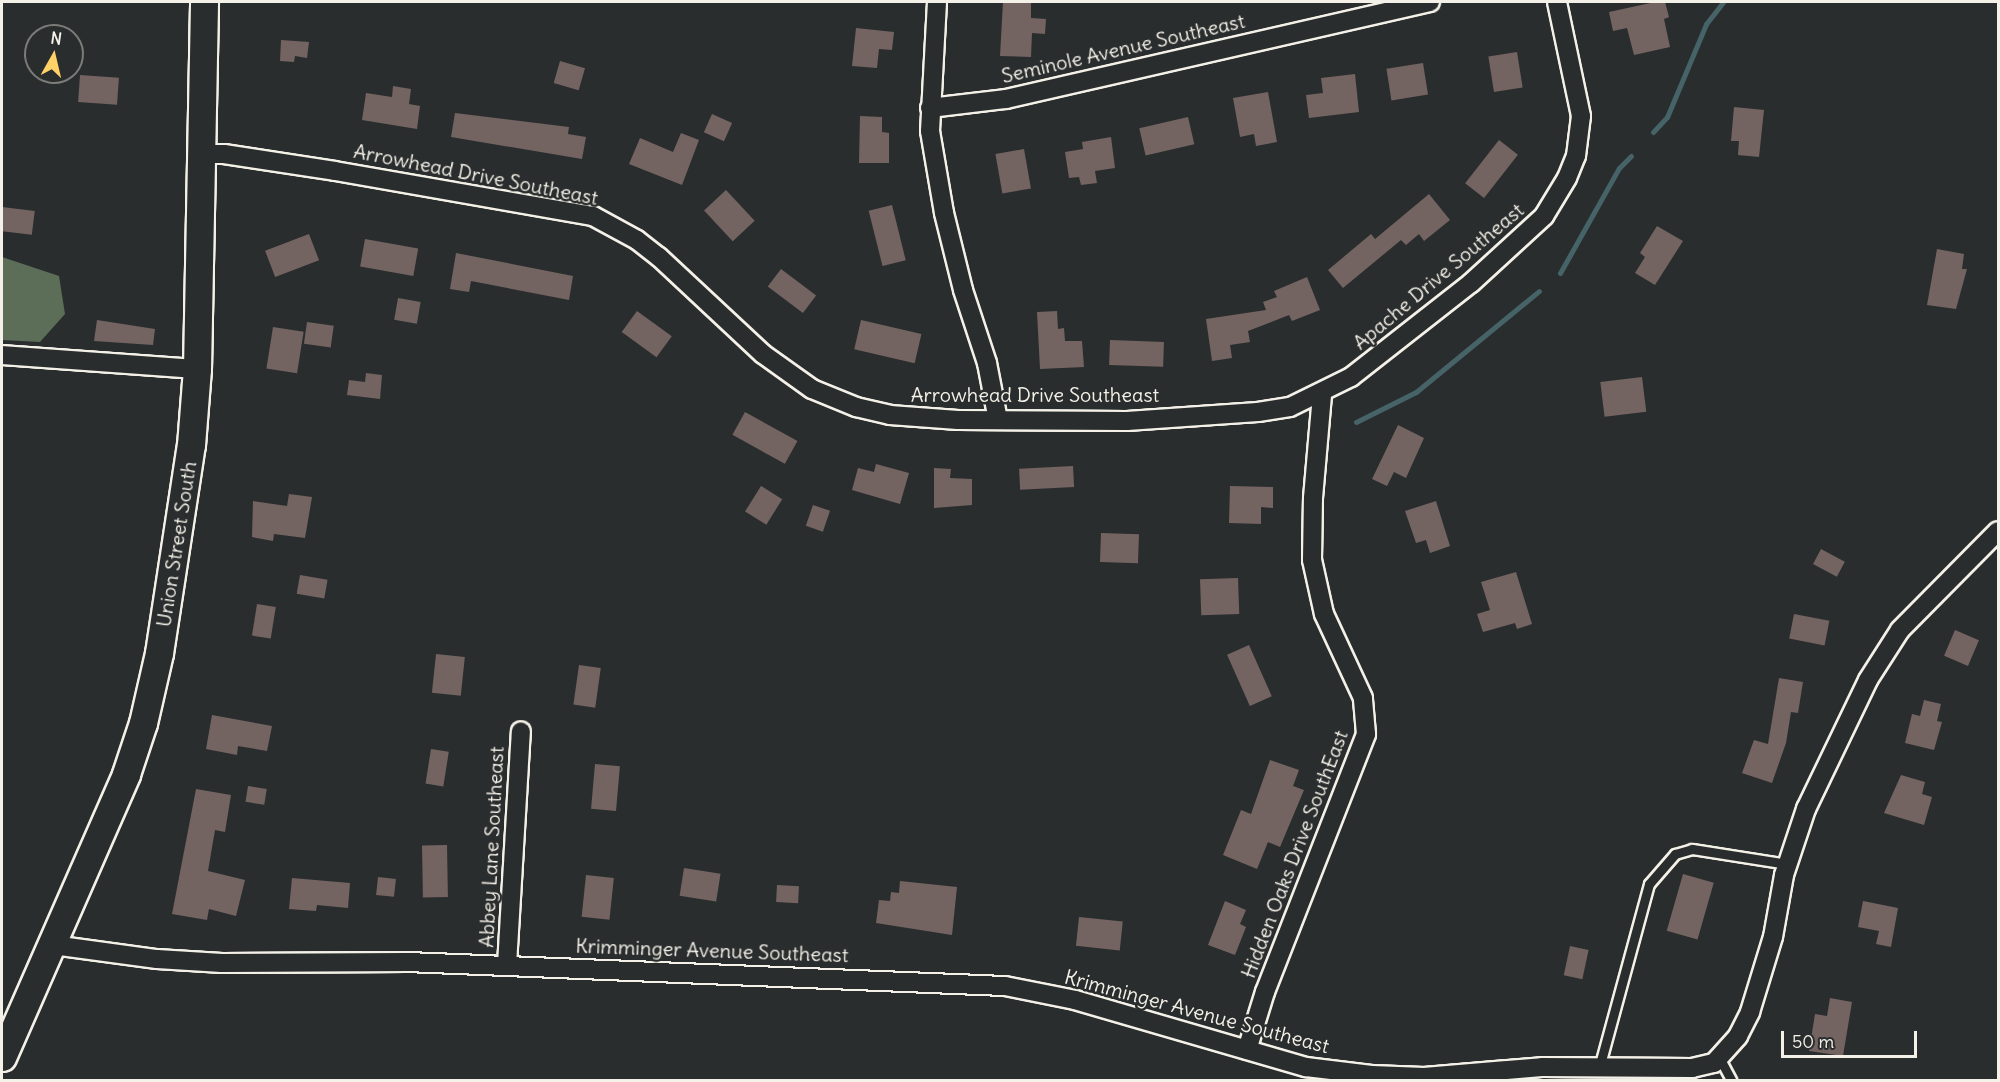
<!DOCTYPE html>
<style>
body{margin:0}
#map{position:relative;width:2000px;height:1082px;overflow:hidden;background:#2a2d2e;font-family:Delius,sans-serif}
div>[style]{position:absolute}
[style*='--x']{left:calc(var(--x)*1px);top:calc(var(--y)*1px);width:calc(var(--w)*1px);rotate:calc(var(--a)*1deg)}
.green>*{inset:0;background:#5c6e58}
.stream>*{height:5px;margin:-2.5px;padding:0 2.5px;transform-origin:2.5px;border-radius:2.5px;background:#466468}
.building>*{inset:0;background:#736462;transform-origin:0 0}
.roads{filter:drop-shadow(2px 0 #f4f1e8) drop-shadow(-2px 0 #f4f1e8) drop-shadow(0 2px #f4f1e8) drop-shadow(0 -2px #f4f1e8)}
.service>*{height:9px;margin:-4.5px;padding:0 4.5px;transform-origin:4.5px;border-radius:4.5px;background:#2a2d2e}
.minor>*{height:18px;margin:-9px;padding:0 9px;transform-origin:9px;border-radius:9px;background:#2a2d2e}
.primary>*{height:27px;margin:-13.5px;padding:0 13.5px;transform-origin:13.5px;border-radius:13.5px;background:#2a2d2e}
span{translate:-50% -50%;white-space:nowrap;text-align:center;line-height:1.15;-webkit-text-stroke:5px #2a2d2e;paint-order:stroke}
.street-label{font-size:20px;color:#f4f1e8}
.frame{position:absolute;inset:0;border:3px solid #f4f1e8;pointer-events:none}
.north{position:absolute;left:24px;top:24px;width:60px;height:60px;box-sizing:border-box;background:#2a2d2e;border:2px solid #7b7b78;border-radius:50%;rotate:8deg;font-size:16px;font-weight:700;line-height:24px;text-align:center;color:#f4f1e8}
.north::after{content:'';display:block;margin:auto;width:21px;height:27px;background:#ffd166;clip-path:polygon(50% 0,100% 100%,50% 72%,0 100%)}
.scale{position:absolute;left:1781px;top:1031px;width:136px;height:27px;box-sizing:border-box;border:3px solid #f4f1e8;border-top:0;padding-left:8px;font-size:18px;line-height:21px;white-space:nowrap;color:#f4f1e8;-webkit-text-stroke:4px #2a2d2e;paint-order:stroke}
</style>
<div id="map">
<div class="green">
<i style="clip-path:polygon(2px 257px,59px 276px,65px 314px,40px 342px,2px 340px)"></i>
</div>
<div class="stream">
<i style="--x:1653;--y:132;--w:21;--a:-47"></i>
<i style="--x:1667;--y:117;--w:101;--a:-67.2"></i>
<i style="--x:1706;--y:24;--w:28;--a:-52"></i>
<i style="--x:1560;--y:273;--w:120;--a:-60.7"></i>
<i style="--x:1619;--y:168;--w:17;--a:-45"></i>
<i style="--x:1356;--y:422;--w:67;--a:-26.6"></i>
<i style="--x:1416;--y:392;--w:159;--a:-39.4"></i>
</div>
<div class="building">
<i style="clip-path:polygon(1003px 2px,1031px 2px,1031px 18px,1046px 19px,1045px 34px,1032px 33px,1031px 57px,1000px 56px)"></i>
<i style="clip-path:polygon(1655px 2px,1665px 2px,1669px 17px,1664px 19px,1670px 47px,1634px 55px,1627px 28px,1613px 31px,1609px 12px)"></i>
<i style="clip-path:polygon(856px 28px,894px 32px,892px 50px,879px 49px,877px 68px,852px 66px)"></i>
<i style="clip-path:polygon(281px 40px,309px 42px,307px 58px,295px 56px,294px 62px,280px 61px)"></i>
<i style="left:1517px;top:52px;width:36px;height:29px;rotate:81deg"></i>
<i style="left:560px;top:61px;width:26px;height:23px;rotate:16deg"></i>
<i style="left:1423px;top:63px;width:32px;height:37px;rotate:81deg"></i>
<i style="clip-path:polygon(1355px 74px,1359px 112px,1309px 118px,1306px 95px,1323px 93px,1321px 78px)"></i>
<i style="left:80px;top:75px;width:39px;height:27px;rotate:4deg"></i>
<i style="clip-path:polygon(393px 86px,411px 89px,409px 104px,420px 106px,417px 129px,362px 120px,366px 93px,392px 97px)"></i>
<i style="clip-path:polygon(1268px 92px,1277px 142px,1256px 146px,1254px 134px,1240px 137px,1233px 98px)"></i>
<i style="clip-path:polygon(1734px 107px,1764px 110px,1759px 157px,1738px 155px,1739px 141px,1731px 141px)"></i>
<i style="clip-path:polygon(455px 113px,569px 127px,568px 134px,586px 137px,582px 159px,451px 137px)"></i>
<i style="left:712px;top:114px;width:22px;height:20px;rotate:24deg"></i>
<i style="clip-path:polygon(860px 116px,882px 117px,882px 132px,889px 133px,889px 163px,859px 163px)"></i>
<i style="left:1188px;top:117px;width:28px;height:50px;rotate:77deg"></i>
<i style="clip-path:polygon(681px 133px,699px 140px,682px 185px,629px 164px,640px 138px,673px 152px)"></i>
<i style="clip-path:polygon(1111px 137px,1115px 168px,1095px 171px,1097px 183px,1081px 185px,1079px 177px,1069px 178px,1065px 152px,1083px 149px,1082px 142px)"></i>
<i style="left:1499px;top:140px;width:24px;height:55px;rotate:38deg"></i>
<i style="left:1024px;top:149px;width:40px;height:29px;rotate:80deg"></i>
<i style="left:726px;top:190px;width:42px;height:30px;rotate:47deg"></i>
<i style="clip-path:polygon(1429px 194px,1450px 220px,1424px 241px,1419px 234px,1406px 245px,1401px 240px,1343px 288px,1328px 270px,1371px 234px,1375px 239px)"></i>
<i style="left:892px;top:205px;width:57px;height:24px;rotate:76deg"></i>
<i style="left:2px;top:207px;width:33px;height:24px;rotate:7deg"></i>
<i style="clip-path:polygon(1657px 226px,1683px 241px,1655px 285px,1635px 273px,1645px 257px,1640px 253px)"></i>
<i style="left:309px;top:234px;width:28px;height:47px;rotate:69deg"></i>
<i style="left:365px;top:239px;width:54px;height:28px;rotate:10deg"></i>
<i style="clip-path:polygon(1937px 249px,1964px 254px,1962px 269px,1967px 269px,1956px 309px,1927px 305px)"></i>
<i style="clip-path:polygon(456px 253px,573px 276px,569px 300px,471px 281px,469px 292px,450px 289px)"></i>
<i style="left:781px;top:269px;width:44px;height:22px;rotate:37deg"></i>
<i style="clip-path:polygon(1307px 277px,1320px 310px,1292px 321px,1289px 315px,1248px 331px,1250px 342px,1230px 345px,1232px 358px,1212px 361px,1206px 319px,1266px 310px,1263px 302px,1277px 297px,1274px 291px)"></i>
<i style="left:398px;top:298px;width:23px;height:22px;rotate:10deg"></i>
<i style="left:637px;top:311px;width:43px;height:26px;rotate:36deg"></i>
<i style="clip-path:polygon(1057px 311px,1058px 329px,1064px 328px,1065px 341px,1082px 341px,1084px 367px,1040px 369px,1037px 312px)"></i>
<i style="clip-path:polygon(97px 320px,155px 329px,153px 345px,94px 341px)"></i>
<i style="left:861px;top:320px;width:62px;height:30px;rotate:13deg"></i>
<i style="left:307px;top:322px;width:27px;height:22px;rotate:8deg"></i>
<i style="left:273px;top:327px;width:31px;height:42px;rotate:9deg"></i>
<i style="left:1110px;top:340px;width:54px;height:25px;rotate:2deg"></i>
<i style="clip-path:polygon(366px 373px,382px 375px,380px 399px,347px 395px,349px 380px,365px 382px)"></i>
<i style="left:1642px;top:377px;width:35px;height:42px;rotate:83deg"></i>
<i style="left:745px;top:412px;width:60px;height:26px;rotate:29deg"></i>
<i style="clip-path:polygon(1398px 425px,1424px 438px,1406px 478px,1394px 472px,1387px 486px,1372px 479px)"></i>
<i style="clip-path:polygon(876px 464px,909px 473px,900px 504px,852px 490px,858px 468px,874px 472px)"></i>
<i style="left:1073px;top:466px;width:21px;height:54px;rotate:87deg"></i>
<i style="clip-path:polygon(934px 468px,951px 469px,950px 478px,972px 479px,972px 505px,934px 508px)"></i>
<i style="left:761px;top:486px;width:25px;height:30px;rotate:32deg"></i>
<i style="clip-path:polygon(1230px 486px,1273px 487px,1273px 508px,1261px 507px,1261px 524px,1229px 523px)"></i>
<i style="clip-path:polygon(289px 494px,312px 497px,305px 538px,274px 534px,273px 541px,252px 537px,253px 501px,287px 506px)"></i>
<i style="clip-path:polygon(1436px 501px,1450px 546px,1430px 553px,1426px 540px,1416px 543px,1405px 511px)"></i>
<i style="left:813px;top:505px;width:18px;height:22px;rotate:19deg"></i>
<i style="left:1101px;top:533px;width:38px;height:29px;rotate:2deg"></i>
<i style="left:1821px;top:549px;width:27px;height:17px;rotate:28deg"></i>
<i style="clip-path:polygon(1516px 572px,1532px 624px,1517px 629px,1515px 623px,1483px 632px,1477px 614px,1490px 610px,1481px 582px)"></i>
<i style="left:300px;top:575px;width:28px;height:19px;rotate:10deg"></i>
<i style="left:1238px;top:578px;width:36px;height:38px;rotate:88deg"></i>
<i style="left:257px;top:604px;width:19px;height:32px;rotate:9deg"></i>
<i style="left:1794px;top:614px;width:36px;height:25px;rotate:11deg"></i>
<i style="left:1955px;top:630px;width:26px;height:28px;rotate:23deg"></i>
<i style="left:1249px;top:645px;width:56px;height:24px;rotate:66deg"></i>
<i style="left:436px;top:654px;width:29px;height:39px;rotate:6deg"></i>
<i style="left:579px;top:665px;width:22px;height:40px;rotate:8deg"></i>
<i style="clip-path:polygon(1779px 678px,1803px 682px,1798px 713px,1791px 712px,1786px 743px,1772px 783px,1742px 773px,1754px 740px,1768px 744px)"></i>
<i style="clip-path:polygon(1924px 700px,1941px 704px,1937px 721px,1942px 722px,1934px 750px,1905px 743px,1912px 714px,1920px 716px)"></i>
<i style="clip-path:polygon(212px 715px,272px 726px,267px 751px,238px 746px,237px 755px,206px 749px)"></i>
<i style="left:431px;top:749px;width:18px;height:35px;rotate:9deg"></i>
<i style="clip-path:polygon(1270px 760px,1299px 770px,1293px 786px,1304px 790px,1280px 847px,1268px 842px,1257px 869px,1223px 855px,1241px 810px,1251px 814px)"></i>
<i style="left:595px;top:764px;width:25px;height:45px;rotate:5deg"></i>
<i style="clip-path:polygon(1901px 775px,1925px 782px,1922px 794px,1932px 797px,1924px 825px,1884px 813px)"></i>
<i style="left:248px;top:786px;width:19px;height:16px;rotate:9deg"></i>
<i style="clip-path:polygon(196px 789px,231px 795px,225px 832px,215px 830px,208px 871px,245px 880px,236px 916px,209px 909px,207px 920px,172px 914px)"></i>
<i style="left:447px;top:845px;width:52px;height:25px;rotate:89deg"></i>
<i style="left:684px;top:868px;width:37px;height:28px;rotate:9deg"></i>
<i style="left:1683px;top:874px;width:32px;height:59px;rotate:16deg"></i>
<i style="left:586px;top:875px;width:28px;height:42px;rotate:6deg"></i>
<i style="left:378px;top:877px;width:18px;height:18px;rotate:6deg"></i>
<i style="clip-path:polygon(292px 878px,350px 883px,348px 908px,317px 905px,316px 911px,289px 909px)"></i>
<i style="clip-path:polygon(900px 881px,957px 887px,952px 935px,876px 923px,879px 900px,890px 901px,891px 892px,899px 893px)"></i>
<i style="left:777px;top:885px;width:22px;height:17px;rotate:3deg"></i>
<i style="clip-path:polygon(1225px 901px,1246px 910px,1240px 924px,1246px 927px,1235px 955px,1208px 945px)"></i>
<i style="clip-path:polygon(1863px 901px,1898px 908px,1891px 947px,1876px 944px,1879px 931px,1858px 927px)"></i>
<i style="left:1079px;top:917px;width:44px;height:29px;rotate:6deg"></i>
<i style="left:1570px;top:946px;width:19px;height:30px;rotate:12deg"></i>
<i style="clip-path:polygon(1830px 998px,1852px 1002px,1843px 1056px,1809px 1051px,1815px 1014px,1827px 1016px)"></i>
</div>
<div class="roads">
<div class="service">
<i style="--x:1720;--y:1059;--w:24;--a:62"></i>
<i style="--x:1599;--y:1068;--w:191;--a:-74.8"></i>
<i style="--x:1649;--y:884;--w:40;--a:-49"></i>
<i style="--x:1675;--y:854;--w:18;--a:-16"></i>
<i style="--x:1692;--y:849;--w:97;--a:8.9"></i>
</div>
<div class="minor">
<i style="--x:937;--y:2;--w:129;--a:93.1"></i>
<i style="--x:930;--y:131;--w:83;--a:80.3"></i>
<i style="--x:944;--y:213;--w:79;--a:76.1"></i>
<i style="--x:963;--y:290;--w:77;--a:71.8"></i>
<i style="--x:987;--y:363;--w:58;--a:79.1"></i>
<i style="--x:930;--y:108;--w:77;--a:-6.8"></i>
<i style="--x:1006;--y:99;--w:435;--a:-12.9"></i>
<i style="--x:203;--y:154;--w:21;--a:0"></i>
<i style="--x:224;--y:154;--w:112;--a:8.7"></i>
<i style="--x:335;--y:171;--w:262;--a:9.9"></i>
<i style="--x:593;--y:216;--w:50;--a:28.6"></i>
<i style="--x:637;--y:240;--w:28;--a:38"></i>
<i style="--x:659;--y:257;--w:142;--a:43"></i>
<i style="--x:763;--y:354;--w:60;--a:35.5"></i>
<i style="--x:812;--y:389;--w:48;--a:22.2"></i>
<i style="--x:856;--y:407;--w:35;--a:13"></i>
<i style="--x:890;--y:415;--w:68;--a:4.2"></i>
<i style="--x:958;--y:420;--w:169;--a:0.3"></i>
<i style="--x:1127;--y:421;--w:131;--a:-3.9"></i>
<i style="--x:1258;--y:412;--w:32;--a:-9"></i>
<i style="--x:1290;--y:407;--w:68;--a:-26.2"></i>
<i style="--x:1351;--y:377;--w:152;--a:-38.1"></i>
<i style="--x:1471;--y:283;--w:99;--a:-42.5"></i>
<i style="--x:1544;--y:216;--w:44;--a:-58.8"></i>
<i style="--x:1567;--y:178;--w:24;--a:-68"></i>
<i style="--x:1576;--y:156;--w:40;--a:-82.9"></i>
<i style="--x:1581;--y:116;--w:116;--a:-101.9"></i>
<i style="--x:2;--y:355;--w:196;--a:4.1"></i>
<i style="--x:53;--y:945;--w:105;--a:7.7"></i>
<i style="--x:157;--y:959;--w:65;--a:3.5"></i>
<i style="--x:222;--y:963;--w:185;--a:-0.3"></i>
<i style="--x:407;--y:962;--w:598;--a:2.3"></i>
<i style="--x:1005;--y:986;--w:71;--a:11.3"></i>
<i style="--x:1075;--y:1000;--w:241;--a:16.2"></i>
<i style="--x:1306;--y:1067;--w:66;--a:6.9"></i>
<i style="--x:1372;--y:1075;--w:52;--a:2.2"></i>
<i style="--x:1424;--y:1077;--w:118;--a:-4.8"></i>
<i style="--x:1542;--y:1067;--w:150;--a:0.4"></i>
<i style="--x:1692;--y:1068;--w:23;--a:-13"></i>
<i style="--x:1714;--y:1063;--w:36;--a:-48"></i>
<i style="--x:1738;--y:1036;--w:27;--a:-63"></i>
<i style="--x:1750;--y:1012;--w:78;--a:-73"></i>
<i style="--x:1773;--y:937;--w:63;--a:-79.9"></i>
<i style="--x:1784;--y:875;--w:70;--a:-71.6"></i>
<i style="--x:1806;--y:809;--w:143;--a:-64.3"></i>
<i style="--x:1868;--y:680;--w:59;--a:-57.4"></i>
<i style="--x:1900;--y:630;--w:139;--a:-45.3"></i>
<i style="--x:507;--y:965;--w:234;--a:-86.6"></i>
<i style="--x:1247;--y:1050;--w:61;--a:-72.8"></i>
<i style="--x:1265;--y:992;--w:277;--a:-68.6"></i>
<i style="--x:1366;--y:734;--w:36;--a:-95"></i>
<i style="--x:1363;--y:698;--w:93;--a:-114.9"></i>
<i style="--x:1324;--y:614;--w:55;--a:-102.5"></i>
<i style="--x:1312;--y:560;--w:62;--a:-89.1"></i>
<i style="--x:1313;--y:498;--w:103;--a:-85"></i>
</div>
<div class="primary">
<i style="--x:2;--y:1057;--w:309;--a:-66.3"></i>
<i style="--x:126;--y:774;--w:54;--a:-71.6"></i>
<i style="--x:143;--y:723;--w:72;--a:-77.1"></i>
<i style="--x:159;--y:653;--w:210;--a:-81.3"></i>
<i style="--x:191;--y:445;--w:76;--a:-85.5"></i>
<i style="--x:197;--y:369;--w:367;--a:-88.9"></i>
</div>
</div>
<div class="street-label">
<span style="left:1123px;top:48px;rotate:-13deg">Seminole Avenue Southeast</span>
<span style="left:476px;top:174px;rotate:11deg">Arrowhead Drive Southeast</span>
<span style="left:1438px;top:276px;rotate:-40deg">Apache Drive Southeast</span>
<span style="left:1035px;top:394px">Arrowhead Drive Southeast</span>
<span style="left:176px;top:544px;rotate:-81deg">Union Street South</span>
<span style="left:491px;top:847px;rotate:-87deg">Abbey Lane Southeast</span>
<span style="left:1294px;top:854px;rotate:-69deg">Hidden Oaks Drive SouthEast</span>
<span style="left:712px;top:950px;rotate:2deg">Krimminger Avenue Southeast</span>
<span style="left:1197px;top:1011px;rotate:15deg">Krimminger Avenue Southeast</span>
</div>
<div class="frame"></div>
<div class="north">N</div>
<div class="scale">50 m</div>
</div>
